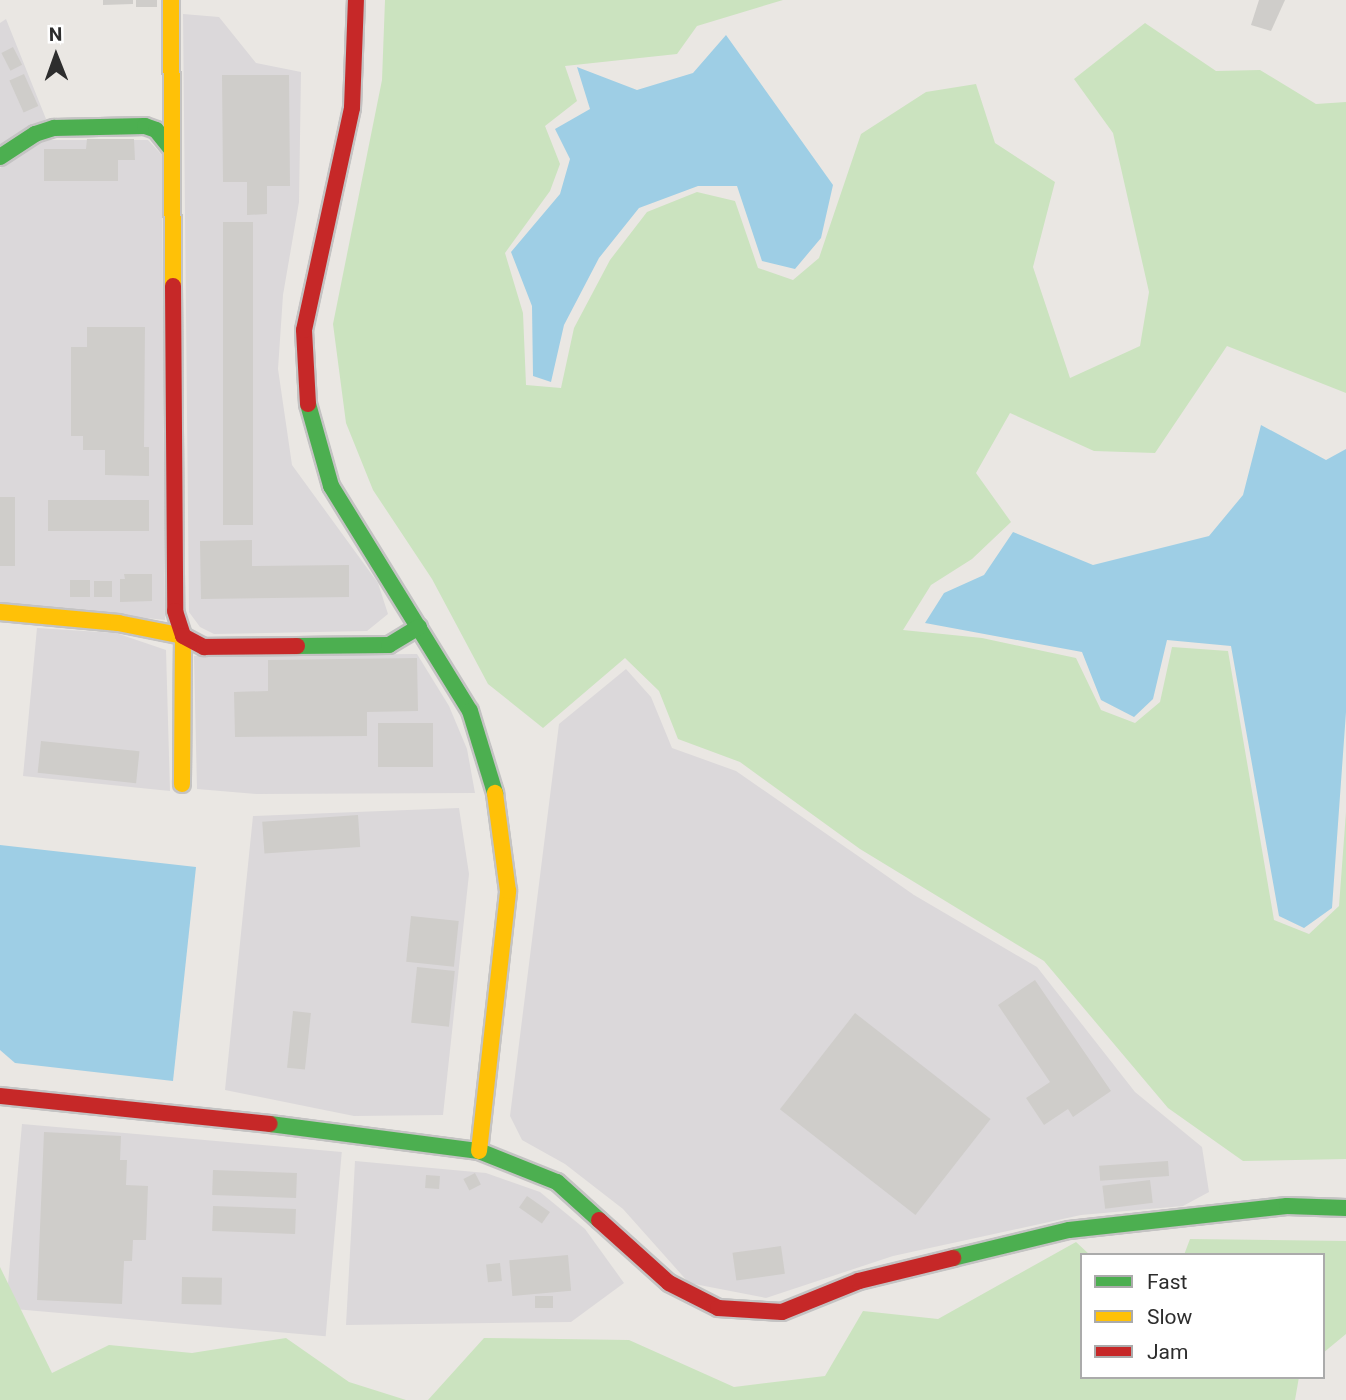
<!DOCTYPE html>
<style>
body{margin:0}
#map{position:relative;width:1346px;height:1400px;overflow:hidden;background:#eae7e3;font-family:Roboto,sans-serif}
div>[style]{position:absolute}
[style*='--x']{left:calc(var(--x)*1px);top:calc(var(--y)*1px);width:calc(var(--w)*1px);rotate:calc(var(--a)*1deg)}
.industrial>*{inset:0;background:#dbd8da;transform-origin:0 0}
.green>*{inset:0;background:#cbe3bf}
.water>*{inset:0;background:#9ecee5}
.building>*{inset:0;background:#cfcdca;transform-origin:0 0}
.roads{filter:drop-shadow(2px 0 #c4c3c3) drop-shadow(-2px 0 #c4c3c3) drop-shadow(0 2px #c4c3c3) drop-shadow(0 -2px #c4c3c3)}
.fast>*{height:16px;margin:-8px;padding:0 8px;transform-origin:8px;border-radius:8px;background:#4caf50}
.slow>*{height:16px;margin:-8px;padding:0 8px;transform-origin:8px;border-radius:8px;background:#ffc107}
.jam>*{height:16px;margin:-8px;padding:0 8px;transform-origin:8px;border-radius:8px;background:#c62828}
span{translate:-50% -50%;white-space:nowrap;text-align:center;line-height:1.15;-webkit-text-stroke:6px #fff;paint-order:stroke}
.legend{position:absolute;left:1080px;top:1253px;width:245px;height:126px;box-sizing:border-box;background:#fff;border:2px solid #ababab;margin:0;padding:9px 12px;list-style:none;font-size:21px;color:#2d2d2d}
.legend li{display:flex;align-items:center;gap:14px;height:35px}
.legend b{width:35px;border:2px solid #ababab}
.north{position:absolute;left:21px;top:21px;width:70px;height:70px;-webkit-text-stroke:5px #fff;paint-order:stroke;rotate:359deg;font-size:19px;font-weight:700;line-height:28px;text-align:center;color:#2d2d2d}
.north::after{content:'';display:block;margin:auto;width:24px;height:32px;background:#2d2d2d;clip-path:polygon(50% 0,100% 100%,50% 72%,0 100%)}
</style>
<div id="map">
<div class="industrial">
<i style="clip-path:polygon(183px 14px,219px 17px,256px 63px,301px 72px,299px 202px,283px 295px,278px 369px,292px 465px,378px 583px,388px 614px,367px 631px,214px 634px,200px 627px,189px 612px)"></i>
<i style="clip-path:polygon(6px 19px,46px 119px,0 147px,0 23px)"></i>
<i style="clip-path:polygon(43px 140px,148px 140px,162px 155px,165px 620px,0 603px,0 168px)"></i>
<i style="clip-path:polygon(37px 628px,116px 633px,166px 650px,170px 791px,23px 776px)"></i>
<i style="clip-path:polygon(417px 654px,449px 706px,467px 749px,475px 793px,256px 794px,197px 789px,194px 656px)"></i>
<i style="clip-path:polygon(626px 669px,651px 697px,672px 748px,736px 771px,914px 895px,1037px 967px,1135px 1092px,1202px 1147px,1209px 1192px,1183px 1206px,1081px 1215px,893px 1256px,766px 1298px,689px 1283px,623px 1209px,565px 1164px,522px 1140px,510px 1116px,559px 724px)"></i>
<i style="clip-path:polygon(459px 808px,469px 874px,443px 1115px,354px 1116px,225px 1090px,253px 816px)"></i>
<i style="left:22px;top:1124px;width:321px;height:185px;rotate:5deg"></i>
<i style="clip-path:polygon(355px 1161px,486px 1173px,540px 1192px,585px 1229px,624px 1283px,571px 1322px,346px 1325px)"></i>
</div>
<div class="green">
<i style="clip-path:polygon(385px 0,783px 0,697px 26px,677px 54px,565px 66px,577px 101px,545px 126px,560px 164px,550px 191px,505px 253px,523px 313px,526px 385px,561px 388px,574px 328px,610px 260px,647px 212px,697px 192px,735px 201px,758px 268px,793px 280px,819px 258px,861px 134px,926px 92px,976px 84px,995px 143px,1055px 182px,1033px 267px,1070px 378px,1140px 346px,1149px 292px,1113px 133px,1074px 79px,1145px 23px,1216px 71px,1260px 70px,1316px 104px,1346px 102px,1346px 393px,1227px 346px,1155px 453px,1094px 451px,1010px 413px,976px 473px,1011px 522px,972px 559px,931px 585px,903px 630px,982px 638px,1076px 658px,1101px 710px,1135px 723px,1160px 702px,1172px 647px,1228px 651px,1274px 920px,1309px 934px,1339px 906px,1346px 812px,1346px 1159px,1243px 1161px,1168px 1108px,1044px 961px,860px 849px,740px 762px,678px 739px,659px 691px,625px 658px,543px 728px,488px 684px,432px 579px,373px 490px,346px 423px,333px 324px,382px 80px)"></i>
<i style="clip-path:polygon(1190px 1239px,1346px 1241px,1346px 1334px,1323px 1353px,1323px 1255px,1184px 1255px)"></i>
<i style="clip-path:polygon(1076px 1242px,1090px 1255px,1082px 1255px,1082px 1377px,1299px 1377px,1295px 1400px,428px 1400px,484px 1338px,629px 1340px,734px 1387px,825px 1376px,863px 1311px,938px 1319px)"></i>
<i style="clip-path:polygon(0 1267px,52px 1373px,109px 1345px,192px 1353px,286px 1338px,349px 1382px,406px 1400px,0 1400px)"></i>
</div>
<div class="water">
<i style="clip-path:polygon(726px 35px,833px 185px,821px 238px,795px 269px,762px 261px,737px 186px,698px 186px,639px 208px,599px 258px,564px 325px,551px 382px,533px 376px,532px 306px,511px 252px,560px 194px,570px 159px,555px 129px,590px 109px,577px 67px,637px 90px,693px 73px)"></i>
<i style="clip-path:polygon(1261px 425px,1326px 460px,1346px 449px,1346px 712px,1332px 908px,1304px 928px,1279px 916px,1231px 646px,1167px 640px,1153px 699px,1134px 717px,1101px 700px,1082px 652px,925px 623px,944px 593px,984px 575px,1013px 532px,1093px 565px,1209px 536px,1243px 495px)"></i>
<i style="clip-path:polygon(0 845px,196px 867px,173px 1081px,15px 1063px,0 1050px)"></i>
</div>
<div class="building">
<i style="clip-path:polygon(103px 0,133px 0,133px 4px,103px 5px)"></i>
<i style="left:136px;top:0;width:21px;height:7px"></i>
<i style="clip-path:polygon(1259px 0,1285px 0,1271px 31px,1251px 25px)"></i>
<i style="left:13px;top:47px;width:20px;height:13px;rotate:63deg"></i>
<i style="left:24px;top:74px;width:35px;height:16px;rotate:66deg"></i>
<i style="clip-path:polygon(222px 75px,289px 75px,290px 186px,267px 186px,267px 214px,247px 215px,247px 182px,223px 182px)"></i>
<i style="clip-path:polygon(87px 139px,134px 139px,135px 160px,118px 160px,118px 181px,44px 181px,44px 149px,86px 149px)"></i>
<i style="left:223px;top:222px;width:30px;height:303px"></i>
<i style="clip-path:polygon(87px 327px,145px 327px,144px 447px,149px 447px,149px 476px,105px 475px,105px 450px,83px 450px,83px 436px,71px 436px,71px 347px,87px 347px)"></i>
<i style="left:0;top:497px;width:15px;height:69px"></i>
<i style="left:48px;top:500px;width:101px;height:31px"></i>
<i style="clip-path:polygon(252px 540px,252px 566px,349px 565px,349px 597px,201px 599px,200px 541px)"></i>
<i style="clip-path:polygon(124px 574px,152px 574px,152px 601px,120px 602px,120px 579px,125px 579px)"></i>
<i style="left:70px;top:580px;width:20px;height:17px"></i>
<i style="left:112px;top:581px;width:16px;height:18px;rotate:90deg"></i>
<i style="clip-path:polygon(417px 658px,418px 711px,367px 712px,367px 736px,235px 737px,234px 692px,268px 691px,268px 660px)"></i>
<i style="left:378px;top:723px;width:55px;height:44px"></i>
<i style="left:41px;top:741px;width:99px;height:32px;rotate:6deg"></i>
<i style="left:358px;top:815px;width:32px;height:96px;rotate:86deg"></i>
<i style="left:411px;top:916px;width:48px;height:46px;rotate:6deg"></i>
<i style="left:417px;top:967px;width:38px;height:56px;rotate:6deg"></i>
<i style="clip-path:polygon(1035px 980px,1111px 1091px,1073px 1117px,1068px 1109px,1044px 1125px,1026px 1098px,1050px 1082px,998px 1005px)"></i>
<i style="left:293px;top:1011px;width:18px;height:57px;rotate:6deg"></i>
<i style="left:855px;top:1013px;width:172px;height:122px;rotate:38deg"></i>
<i style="clip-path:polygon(44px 1132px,121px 1136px,120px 1160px,127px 1160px,126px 1185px,148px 1186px,146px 1240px,133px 1240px,132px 1261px,124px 1261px,122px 1304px,37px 1300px)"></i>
<i style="left:1168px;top:1161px;width:15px;height:69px;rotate:86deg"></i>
<i style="left:213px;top:1170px;width:84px;height:25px;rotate:2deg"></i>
<i style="left:475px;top:1173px;width:13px;height:13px;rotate:63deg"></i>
<i style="left:426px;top:1175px;width:14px;height:13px;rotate:4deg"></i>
<i style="left:1150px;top:1180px;width:23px;height:48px;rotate:83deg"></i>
<i style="left:527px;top:1196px;width:28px;height:14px;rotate:35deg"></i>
<i style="left:213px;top:1206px;width:83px;height:25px;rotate:2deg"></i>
<i style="left:781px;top:1246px;width:28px;height:49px;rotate:82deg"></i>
<i style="left:568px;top:1255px;width:36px;height:59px;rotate:85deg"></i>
<i style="left:500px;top:1263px;width:18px;height:14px;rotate:84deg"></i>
<i style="left:182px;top:1277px;width:40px;height:27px;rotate:1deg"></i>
<i style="left:553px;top:1296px;width:12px;height:18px;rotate:90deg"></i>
</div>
<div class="roads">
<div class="fast">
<i style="--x:0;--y:157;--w:42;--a:-33.3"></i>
<i style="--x:35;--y:134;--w:20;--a:-18"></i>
<i style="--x:54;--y:128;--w:91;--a:-1.3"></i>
<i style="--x:145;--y:126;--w:12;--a:20"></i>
<i style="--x:156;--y:130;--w:22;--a:51"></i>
<i style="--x:308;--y:404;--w:85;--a:74.3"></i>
<i style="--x:331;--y:486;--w:264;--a:58.3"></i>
<i style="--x:470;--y:711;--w:86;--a:73"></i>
<i style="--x:297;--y:646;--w:92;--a:-0.6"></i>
<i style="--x:389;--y:645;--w:35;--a:-31"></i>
<i style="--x:270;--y:1124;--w:211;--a:7.4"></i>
<i style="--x:479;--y:1151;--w:84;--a:21.7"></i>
<i style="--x:557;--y:1182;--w:57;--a:42.1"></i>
<i style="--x:953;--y:1258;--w:119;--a:-13.6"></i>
<i style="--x:1069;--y:1230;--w:219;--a:-6.3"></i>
<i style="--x:1287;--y:1206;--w:59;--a:1.9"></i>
</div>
<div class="slow">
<i style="--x:171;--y:0;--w:286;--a:89.6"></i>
<i style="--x:0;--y:612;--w:119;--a:5.3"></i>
<i style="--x:118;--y:623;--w:66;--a:11.3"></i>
<i style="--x:183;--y:636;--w:148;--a:90.4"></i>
<i style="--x:479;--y:1151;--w:262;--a:-83.6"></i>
<i style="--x:508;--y:891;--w:99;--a:-97.6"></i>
</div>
<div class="jam">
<i style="--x:173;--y:286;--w:325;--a:89.6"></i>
<i style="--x:175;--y:611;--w:26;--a:72"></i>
<i style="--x:183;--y:636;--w:24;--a:28"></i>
<i style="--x:204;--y:647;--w:93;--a:-0.6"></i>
<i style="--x:308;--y:404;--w:74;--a:-93.1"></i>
<i style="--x:304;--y:330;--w:227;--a:-77.8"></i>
<i style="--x:352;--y:108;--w:108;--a:-87.9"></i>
<i style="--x:0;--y:1096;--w:271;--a:5.9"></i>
<i style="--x:599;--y:1220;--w:94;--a:42"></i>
<i style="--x:669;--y:1283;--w:55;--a:27"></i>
<i style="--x:718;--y:1308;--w:64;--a:3.6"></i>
<i style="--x:782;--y:1312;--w:83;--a:-21.9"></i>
<i style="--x:859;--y:1281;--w:97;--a:-13.7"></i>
</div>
</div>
<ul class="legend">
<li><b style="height:9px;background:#4caf50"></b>Fast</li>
<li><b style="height:9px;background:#ffc107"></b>Slow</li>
<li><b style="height:9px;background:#c62828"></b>Jam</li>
</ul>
<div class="north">N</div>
</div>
